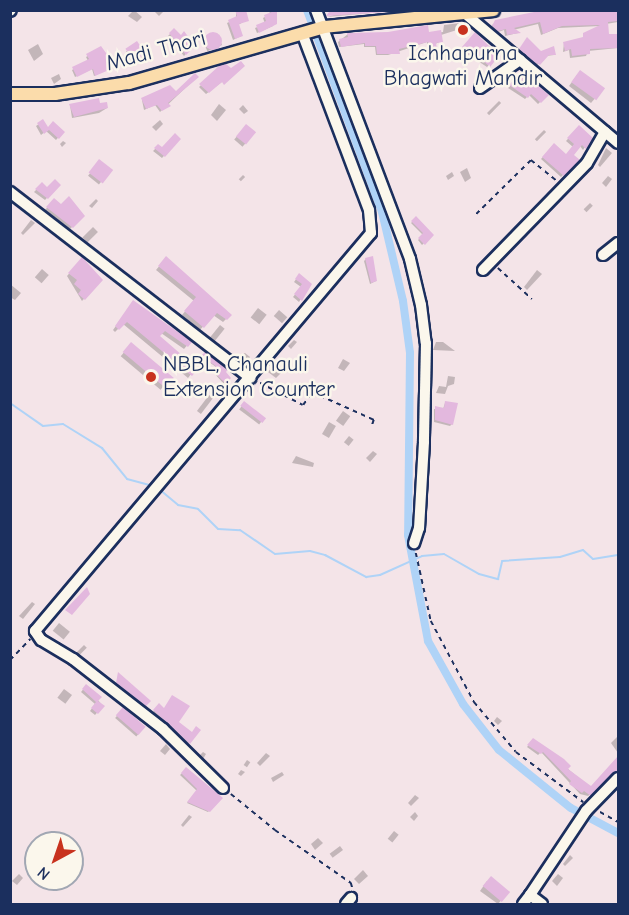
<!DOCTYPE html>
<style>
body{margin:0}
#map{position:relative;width:629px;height:915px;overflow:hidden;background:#f4e4e8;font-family:"Comic Neue",sans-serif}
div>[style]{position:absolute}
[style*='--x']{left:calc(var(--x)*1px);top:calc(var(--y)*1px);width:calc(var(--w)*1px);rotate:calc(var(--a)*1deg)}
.shadow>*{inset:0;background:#0003;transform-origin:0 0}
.stream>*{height:2px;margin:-1px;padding:0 1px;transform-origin:1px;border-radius:1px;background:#afd3f7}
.canal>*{height:8px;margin:-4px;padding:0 4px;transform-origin:4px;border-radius:4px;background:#afd3f7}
.building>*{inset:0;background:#e3b8de;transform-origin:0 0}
.round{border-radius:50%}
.path>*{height:1.5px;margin-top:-0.75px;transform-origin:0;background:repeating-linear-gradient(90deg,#1b2f5e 0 4.5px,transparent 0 9px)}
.roads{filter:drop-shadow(2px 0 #1b2f5e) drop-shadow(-2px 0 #1b2f5e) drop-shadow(0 2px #1b2f5e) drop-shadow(0 -2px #1b2f5e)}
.minor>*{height:10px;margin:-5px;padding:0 5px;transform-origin:5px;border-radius:5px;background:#fbf7ec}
.major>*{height:12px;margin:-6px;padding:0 6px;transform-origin:6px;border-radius:6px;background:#fbdcab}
.dots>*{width:16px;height:16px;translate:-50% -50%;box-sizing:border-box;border:3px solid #fbf7ec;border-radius:50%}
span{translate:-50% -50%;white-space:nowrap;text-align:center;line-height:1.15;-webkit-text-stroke:5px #fbf7ec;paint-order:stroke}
.street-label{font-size:22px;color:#1b2f5e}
.poi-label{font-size:22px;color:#1b2f5e}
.left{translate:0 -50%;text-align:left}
.frame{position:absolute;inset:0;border:12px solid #1b2f5e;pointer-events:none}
.north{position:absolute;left:24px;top:831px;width:60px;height:60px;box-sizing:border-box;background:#fbf7ec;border:2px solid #a1a7b3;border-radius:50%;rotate:220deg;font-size:16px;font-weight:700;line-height:24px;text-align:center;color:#1b2f5e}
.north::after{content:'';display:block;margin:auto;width:21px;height:27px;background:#c8321e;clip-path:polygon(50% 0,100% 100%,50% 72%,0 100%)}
</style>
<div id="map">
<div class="shadow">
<i style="clip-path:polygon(134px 10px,142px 17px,137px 22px,128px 16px)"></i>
<i style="clip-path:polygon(153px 10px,164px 10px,164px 11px,159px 16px)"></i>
<i style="clip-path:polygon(269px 10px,276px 10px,277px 15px,273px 26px,257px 33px,255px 28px,265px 24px,263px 18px,270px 14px)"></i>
<i style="clip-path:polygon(350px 10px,393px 10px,393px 11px,327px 17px)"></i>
<i style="clip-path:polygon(546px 10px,618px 10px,618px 22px,606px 24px,607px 36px,618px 36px,618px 48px,588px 51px,586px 56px,570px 58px,569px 50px,563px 52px,564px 43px,581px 39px,600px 26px,558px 28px,541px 35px,538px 24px,513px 30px,518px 33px,505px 36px,504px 30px,495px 33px,490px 29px,493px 24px)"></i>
<i style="clip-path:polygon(236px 12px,247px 20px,238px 25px,241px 36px,233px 40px,227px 23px,236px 19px)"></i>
<i style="clip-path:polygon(460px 23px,460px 29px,441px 35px,442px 41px,435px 44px,434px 50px,428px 51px,427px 42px,388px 55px,376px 55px,375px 47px,364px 47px,364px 44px,339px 47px,338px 42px,348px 34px,428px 34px,443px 32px,444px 25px)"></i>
<i style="clip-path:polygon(174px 30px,193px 46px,184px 56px,168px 36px)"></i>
<i style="left:217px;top:33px;width:13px;height:16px;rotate:67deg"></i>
<i style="clip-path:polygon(475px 34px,497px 56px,487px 67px,461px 50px)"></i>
<i style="clip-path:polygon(526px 41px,541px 53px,554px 55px,546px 56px,537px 65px,519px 52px)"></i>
<i style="clip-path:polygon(38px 44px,43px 54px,34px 61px,28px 50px)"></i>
<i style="clip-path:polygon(101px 48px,113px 67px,94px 76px,92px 69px,75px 77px,72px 70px,88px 61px,86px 57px)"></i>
<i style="clip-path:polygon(126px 51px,143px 57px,132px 64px)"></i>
<i style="clip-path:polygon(243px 66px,206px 94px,199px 87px,221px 67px,231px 70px)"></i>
<i style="clip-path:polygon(59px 74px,61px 79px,54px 84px,51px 78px)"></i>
<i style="clip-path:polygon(522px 74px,547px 95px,538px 104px,529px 95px,525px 99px,508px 88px)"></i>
<i style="clip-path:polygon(577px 75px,603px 89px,591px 103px,569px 86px)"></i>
<i style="clip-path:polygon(197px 77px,160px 112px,155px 105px,144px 110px,142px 100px,175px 94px)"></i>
<i style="left:499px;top:101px;width:3px;height:17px;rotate:45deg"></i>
<i style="clip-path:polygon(219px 104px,226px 110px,217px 121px,211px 115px)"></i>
<i style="clip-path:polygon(70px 105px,99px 105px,107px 108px,99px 113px,72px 118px)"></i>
<i style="clip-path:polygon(243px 105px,248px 111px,244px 114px,239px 109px)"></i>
<i style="clip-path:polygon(160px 120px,163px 124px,156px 131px,152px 127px)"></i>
<i style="clip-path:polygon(43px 121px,48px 129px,63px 132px,56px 140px,46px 131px,41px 135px,36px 126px)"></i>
<i style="left:246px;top:126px;width:11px;height:18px;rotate:41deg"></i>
<i style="clip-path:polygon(579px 127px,591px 138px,583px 150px,580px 146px,572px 155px,578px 160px,561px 177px,541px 159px,554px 145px,566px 156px,573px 147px,566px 141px)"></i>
<i style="left:544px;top:130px;width:3px;height:13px;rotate:45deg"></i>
<i style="clip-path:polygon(179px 139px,162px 158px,153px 151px,158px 146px,162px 149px)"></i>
<i style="clip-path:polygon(63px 141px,66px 143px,62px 147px,60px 144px)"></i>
<i style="clip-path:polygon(606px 148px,612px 153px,600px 167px,598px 165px)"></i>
<i style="left:100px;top:161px;width:14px;height:19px;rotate:39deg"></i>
<i style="clip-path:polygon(467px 168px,471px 178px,465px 182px,460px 172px)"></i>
<i style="clip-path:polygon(452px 172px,454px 176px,448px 180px,446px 176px)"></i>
<i style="left:243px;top:175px;width:3px;height:6px;rotate:45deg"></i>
<i style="clip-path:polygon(608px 176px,612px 179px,606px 187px,602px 183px)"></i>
<i style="clip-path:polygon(42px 184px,47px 189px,59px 185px,45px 200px,34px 192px)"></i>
<i style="clip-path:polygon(96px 199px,98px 201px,92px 208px,89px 206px)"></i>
<i style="clip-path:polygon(54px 200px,61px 206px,83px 216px,70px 229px,45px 210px)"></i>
<i style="left:590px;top:203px;width:4px;height:9px;rotate:45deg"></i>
<i style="clip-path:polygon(416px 218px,432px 235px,422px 245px,418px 240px,423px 235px,411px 223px)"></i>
<i style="clip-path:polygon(31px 220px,35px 223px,23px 235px,21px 233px)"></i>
<i style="left:93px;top:227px;width:7px;height:15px;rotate:45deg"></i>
<i style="clip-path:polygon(166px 258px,230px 315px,223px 322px,213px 315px,200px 330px,182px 315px,194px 301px,156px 270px)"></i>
<i style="clip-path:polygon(82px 259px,101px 280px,82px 301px,67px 276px)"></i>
<i style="clip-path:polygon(366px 259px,376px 281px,370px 284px,364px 261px)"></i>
<i style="left:42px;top:269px;width:9px;height:11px;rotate:41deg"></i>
<i style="clip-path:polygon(537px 270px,542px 274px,527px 290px,524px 287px)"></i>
<i style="clip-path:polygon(299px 275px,310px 284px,299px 302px,293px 297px,301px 287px,294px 282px)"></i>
<i style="clip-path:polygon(10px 284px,21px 293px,15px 300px,10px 297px)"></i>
<i style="clip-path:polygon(131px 305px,190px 342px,184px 349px,161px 333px,158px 336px,195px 369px,188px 378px,123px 324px,115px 332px,113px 330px)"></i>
<i style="left:258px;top:308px;width:11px;height:12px;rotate:38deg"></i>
<i style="left:279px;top:310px;width:11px;height:8px;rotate:41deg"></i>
<i style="left:220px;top:325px;width:6px;height:17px;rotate:39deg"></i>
<i style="clip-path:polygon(294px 340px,297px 342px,291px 349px,288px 346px)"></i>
<i style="clip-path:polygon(436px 342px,443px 342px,455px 351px,433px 350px)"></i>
<i style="left:131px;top:344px;width:52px;height:16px;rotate:40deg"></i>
<i style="clip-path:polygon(245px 353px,250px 357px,243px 366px,235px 359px)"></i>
<i style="clip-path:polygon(204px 354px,229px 378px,224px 384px,213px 372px,216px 367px,202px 357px)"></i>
<i style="clip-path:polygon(343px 359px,350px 363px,344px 371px,338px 368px)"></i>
<i style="clip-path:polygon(275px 364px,284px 370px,276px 378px,268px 372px)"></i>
<i style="clip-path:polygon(448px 376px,455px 377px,454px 384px,448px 386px,445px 394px,436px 393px,439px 386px,446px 387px)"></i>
<i style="left:209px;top:395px;width:5px;height:20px;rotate:37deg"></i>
<i style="left:244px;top:403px;width:25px;height:8px;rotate:37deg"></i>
<i style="clip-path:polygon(445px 403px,452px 424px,450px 426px,434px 422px,434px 409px,443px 409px)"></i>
<i style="left:343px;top:411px;width:9px;height:12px;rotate:36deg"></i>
<i style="left:329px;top:422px;width:8px;height:14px;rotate:30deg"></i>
<i style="left:349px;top:436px;width:6px;height:8px;rotate:39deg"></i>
<i style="clip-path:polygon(373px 451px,377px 454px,370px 462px,366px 458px)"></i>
<i style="clip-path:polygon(296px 456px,314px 463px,313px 467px,292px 463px)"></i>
<i style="clip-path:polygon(32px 602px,35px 604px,23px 619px,19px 616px)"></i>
<i style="left:59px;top:623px;width:14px;height:10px;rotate:39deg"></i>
<i style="left:84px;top:645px;width:4px;height:11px;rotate:45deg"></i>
<i style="clip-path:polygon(86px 686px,103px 706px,95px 715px,90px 711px,95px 704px,81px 692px)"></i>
<i style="left:64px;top:689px;width:10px;height:11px;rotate:37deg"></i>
<i style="clip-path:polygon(159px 705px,191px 734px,199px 730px,187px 745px,152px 713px)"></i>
<i style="left:123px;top:709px;width:28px;height:12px;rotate:41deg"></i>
<i style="clip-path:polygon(497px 717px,502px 721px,498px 725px,494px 721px)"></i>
<i style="clip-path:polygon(618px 736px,618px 753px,611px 743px)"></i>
<i style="clip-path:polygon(533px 740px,591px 788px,618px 759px,618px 769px,588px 796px,580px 794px,541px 752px,538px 755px,527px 747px)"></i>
<i style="clip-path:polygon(166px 744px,170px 749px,165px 755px,160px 751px)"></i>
<i style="clip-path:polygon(203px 752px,206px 754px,203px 759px,200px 755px)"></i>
<i style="clip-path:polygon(266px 753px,270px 756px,260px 766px,257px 763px)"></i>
<i style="left:247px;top:760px;width:4px;height:6px;rotate:34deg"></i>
<i style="clip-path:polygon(186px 769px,221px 798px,208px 812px,187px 803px,197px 791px,180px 775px)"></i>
<i style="clip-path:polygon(241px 770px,245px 772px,241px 776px,238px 774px)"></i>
<i style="clip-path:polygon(282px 772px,284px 775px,273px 782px,271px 778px)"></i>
<i style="clip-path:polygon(415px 795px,419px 798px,411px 806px,408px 803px)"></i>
<i style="clip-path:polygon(415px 812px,418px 816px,414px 821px,410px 817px)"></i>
<i style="clip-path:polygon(189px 815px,192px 817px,183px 827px,181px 825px)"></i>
<i style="left:394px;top:831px;width:6px;height:10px;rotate:39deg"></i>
<i style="clip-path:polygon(318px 838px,323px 843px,315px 850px,311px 844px)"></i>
<i style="left:340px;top:846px;width:5px;height:13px;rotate:53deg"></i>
<i style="clip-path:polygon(570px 855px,573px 858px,565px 866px,563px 864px)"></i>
<i style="clip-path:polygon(363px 870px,368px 876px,359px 884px,354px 879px)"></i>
<i style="clip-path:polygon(19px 874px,23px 878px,17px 885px,12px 881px)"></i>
<i style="clip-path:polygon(558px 874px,563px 878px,557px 886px,552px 881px)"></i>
<i style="clip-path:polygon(487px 881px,508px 892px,498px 904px,480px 891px)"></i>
</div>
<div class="stream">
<i style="--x:10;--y:403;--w:40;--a:34.9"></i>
<i style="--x:43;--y:426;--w:20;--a:-6"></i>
<i style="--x:63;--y:424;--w:46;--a:31.6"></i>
<i style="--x:102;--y:448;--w:40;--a:51"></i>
<i style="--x:127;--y:479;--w:28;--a:15"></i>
<i style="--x:159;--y:489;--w:25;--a:40"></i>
<i style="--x:178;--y:505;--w:20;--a:11"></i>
<i style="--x:198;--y:509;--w:28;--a:45"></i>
<i style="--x:218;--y:529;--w:22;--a:3"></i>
<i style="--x:240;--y:530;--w:42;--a:34.4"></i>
<i style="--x:275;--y:554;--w:35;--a:-5"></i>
<i style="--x:310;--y:551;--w:16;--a:15"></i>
<i style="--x:325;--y:555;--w:47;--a:28.2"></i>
<i style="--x:366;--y:577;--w:14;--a:-8"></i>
<i style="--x:380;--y:575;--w:46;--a:-24.3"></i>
<i style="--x:422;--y:556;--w:22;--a:-5"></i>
<i style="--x:444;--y:554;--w:40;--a:29.7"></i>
<i style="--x:479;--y:574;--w:20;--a:15"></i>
<i style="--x:498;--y:579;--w:18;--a:-77"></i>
<i style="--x:502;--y:561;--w:58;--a:-3.9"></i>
<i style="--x:560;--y:557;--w:24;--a:-17"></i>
<i style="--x:583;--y:550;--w:13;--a:42"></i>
<i style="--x:593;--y:559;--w:25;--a:-9"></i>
</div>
<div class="canal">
<i style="--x:307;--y:10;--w:215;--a:69.6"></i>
<i style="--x:382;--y:212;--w:91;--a:76.7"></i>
<i style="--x:403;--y:301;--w:52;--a:82.3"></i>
<i style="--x:410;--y:353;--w:182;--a:90.6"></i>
<i style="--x:408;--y:535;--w:108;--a:79.3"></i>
<i style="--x:428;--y:641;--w:72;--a:60.9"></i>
<i style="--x:463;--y:704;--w:58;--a:52"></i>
<i style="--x:499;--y:750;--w:92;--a:38.9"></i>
<i style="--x:571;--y:808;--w:53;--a:28"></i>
</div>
<div class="building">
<i style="clip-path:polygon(235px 10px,246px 10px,249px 21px,239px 24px,243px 36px,235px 39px,228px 20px,237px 16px)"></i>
<i style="clip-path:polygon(277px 10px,277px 24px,259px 33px,256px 25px,266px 21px,264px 15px)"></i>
<i style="clip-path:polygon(347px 10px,387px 10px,387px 12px,326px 16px,329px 12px)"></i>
<i style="clip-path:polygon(544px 10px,618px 10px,618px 21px,608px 22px,609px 34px,618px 34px,618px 48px,590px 49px,590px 54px,572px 56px,571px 49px,565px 51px,563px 42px,583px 37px,583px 33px,600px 25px,562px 26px,543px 34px,540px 22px,514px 28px,521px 33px,507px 35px,506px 29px,498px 31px,492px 26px,495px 20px)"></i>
<i style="clip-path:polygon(428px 25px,429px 32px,441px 30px,443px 42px,436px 43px,437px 49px,429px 50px,428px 42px,399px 49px,400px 54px,377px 54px,376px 46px,365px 46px,365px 43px,341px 47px,339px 39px,348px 37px,347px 33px,388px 32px)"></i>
<i style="clip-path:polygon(174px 28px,181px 35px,184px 31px,195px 46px,186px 55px,169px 33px)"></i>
<i style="clip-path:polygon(475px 32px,499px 56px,490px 67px,472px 51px,467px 55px,462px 47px)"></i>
<i class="round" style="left:204px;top:32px;width:18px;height:18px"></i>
<i style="clip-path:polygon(527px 37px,541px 51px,554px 46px,556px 55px,549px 55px,540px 65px,532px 61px,519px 49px)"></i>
<i style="left:137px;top:41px;width:18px;height:14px;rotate:56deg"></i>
<i style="clip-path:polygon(101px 46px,116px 67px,95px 76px,93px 69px,77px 77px,72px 67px,89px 59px,86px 54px)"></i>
<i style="clip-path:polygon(241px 61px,245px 66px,224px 85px,222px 82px,209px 93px,199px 84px,220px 65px,226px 64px,231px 68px)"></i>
<i style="left:580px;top:70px;width:31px;height:15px;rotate:36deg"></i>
<i style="clip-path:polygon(521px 72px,549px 95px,541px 103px,531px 94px,528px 98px,509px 85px)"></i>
<i style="clip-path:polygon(195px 73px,199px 77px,168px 103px,171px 106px,162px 111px,157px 105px,146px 109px,141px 98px,170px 85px,176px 91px)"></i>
<i style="clip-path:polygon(99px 98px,100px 103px,107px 102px,108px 108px,74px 117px,69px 104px)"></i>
<i style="clip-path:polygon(43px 119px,48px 127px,53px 121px,65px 132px,59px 139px,49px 130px,44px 134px,37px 123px)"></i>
<i style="left:246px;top:124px;width:13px;height:16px;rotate:39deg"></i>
<i style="clip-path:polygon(579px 125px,593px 138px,586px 149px,582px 145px,574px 155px,580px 160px,564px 176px,542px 157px,554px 143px,566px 154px,574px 144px,567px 138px)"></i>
<i style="clip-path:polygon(175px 133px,181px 139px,165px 157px,154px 148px,158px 144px,162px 147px)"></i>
<i style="left:99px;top:159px;width:18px;height:17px;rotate:38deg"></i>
<i style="clip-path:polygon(55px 179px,61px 185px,48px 199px,35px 189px,42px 182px,47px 187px)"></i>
<i style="clip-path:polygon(69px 196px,85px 216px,73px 228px,46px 207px,54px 198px,61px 204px)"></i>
<i style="clip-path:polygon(416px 216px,434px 235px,425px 245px,418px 238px,423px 233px,411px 221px)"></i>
<i style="clip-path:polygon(166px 256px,232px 315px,227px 320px,217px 313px,204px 328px,184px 311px,196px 297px,158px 266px)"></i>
<i style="clip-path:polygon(373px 256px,377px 281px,371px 283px,365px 258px)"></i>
<i style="clip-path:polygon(82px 257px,103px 280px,85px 300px,78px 294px,81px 290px,74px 284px,77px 280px,68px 273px)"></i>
<i style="clip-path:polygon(299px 273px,312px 284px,302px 301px,294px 294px,302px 284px,295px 279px)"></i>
<i style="clip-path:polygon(133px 300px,192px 342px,188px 347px,165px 331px,160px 336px,198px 369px,192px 376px,127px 322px,119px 330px,115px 326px)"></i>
<i style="left:131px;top:342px;width:56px;height:13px;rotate:40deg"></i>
<i style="clip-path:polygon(205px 352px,228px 369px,226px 372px,231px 378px,226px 384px,212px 370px,216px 366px,201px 356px)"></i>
<i style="left:244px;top:401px;width:28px;height:6px;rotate:38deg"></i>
<i style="clip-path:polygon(445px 401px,458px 403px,453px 425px,435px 420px,435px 406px,444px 408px)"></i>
<i style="clip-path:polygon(87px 587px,90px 594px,72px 615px,65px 610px)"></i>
<i style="clip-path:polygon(118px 672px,151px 701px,146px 706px,116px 683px)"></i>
<i style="clip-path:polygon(86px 684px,102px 697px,98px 701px,105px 706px,98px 714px,91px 708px,96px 702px,82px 689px)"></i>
<i style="clip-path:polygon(172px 695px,190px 706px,179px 722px,192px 732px,196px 726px,201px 730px,190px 744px,153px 710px,159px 703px,164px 708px)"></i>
<i style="left:123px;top:707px;width:30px;height:11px;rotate:41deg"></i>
<i style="clip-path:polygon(533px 738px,564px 759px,571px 766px,568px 769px,591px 786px,618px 756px,618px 770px,591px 796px,584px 791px,582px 793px,569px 784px,571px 781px,543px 752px,541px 754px,527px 745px)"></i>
<i style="clip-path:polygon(186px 767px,223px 798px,210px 812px,187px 802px,197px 789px,181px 773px)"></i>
<i style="left:491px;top:876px;width:25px;height:13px;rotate:40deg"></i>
</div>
<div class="path">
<i style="--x:476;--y:214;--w:77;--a:-44.5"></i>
<i style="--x:531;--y:160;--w:32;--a:39"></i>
<i style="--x:498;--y:268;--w:46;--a:42.4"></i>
<i style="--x:260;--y:383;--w:48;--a:27.1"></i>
<i style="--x:303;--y:405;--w:16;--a:-55"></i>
<i style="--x:312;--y:392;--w:68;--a:24.3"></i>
<i style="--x:374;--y:420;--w:6;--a:108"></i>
<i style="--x:416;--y:553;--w:70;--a:77.6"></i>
<i style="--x:431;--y:621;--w:92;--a:62"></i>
<i style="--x:474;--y:702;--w:65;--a:50"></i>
<i style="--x:516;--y:752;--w:84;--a:36.7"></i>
<i style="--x:10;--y:660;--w:29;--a:-46"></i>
<i style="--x:231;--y:794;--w:57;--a:39.3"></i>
<i style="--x:275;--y:830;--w:93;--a:34.9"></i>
<i style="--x:351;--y:883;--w:7;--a:74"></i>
<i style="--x:600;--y:812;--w:21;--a:29"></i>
</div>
<div class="roads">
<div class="minor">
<i style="--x:316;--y:10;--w:266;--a:69.3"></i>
<i style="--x:410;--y:259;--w:47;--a:76.6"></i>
<i style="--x:421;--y:305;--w:38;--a:83"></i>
<i style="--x:426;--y:343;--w:99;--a:91.2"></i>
<i style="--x:424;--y:442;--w:86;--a:93.3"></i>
<i style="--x:419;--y:528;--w:16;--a:108"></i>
<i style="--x:10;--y:11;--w:1;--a:-45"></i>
<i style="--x:462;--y:11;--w:204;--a:40.2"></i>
<i style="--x:480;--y:88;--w:49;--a:-35"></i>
<i style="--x:10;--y:192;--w:304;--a:37.7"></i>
<i style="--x:603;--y:255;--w:19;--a:-39"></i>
<i style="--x:483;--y:270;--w:149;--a:-45.8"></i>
<i style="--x:587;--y:163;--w:36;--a:-60"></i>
<i style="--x:223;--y:788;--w:84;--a:-135.5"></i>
<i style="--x:163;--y:729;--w:114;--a:-142.1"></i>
<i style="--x:73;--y:659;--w:37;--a:-149"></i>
<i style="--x:41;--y:640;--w:11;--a:-124"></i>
<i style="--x:35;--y:631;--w:521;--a:-49.83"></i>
<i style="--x:371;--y:233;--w:23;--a:-95"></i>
<i style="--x:369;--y:210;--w:189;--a:-110.7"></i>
<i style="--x:530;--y:895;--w:101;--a:-56.3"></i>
<i style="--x:586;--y:811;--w:46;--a:-45.9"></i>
<i style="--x:346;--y:904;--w:8;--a:-50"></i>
<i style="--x:523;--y:904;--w:11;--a:-52"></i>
<i style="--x:530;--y:895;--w:15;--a:37"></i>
</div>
<div class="major">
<i style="--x:10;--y:94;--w:45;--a:0"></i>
<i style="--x:55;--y:94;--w:75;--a:-8.5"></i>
<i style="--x:129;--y:83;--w:203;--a:-16"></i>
<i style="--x:324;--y:27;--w:170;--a:-5.7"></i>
</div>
</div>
<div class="dots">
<i style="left:463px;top:30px;background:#c8321e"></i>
<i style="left:151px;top:377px;background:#c8321e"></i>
</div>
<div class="street-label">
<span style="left:156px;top:51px;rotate:-15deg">Madi Thori</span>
</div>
<div class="poi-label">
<span style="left:463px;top:66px">Ichhapurna<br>Bhagwati Mandir</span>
<span class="left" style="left:163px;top:377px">NBBL, Chanauli<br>Extension Counter</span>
</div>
<div class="frame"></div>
<div class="north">N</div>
</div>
